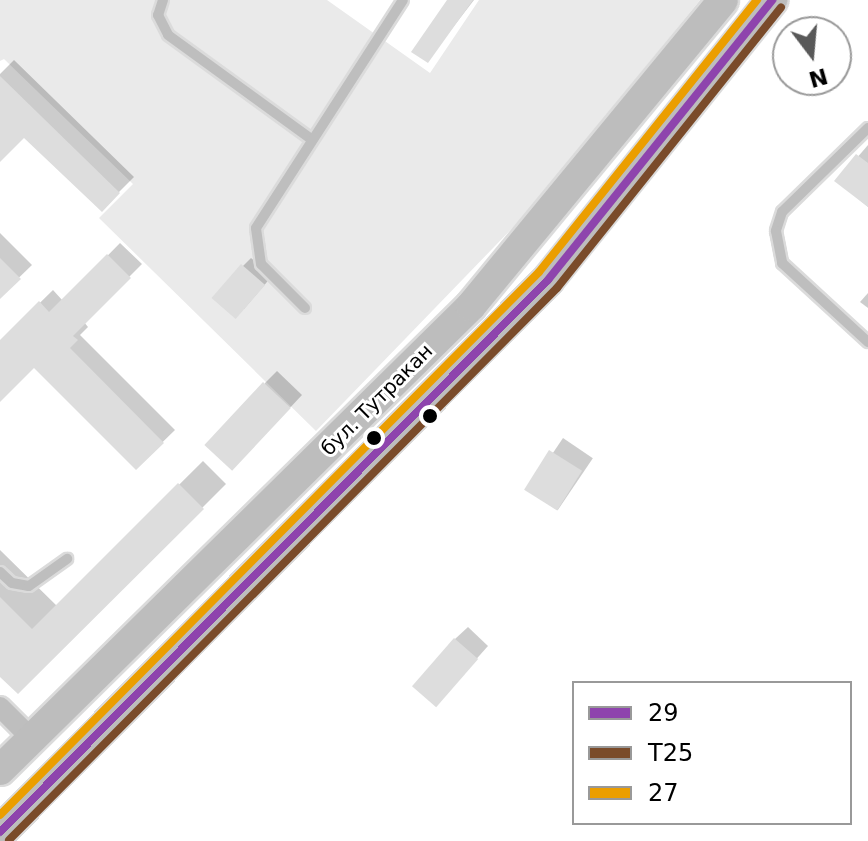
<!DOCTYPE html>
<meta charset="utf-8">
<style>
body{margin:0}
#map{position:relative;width:868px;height:841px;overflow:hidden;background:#fff;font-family:"DejaVu Sans",sans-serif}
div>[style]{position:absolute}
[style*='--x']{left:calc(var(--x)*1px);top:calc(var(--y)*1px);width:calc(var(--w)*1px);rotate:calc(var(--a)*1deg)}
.green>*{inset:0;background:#eaeaea}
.shadow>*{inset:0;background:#0003;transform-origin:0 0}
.building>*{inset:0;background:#ddd;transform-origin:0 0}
.roads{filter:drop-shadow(2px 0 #dbdbdb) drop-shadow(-2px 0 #dbdbdb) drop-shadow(0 2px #dbdbdb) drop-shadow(0 -2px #dbdbdb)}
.service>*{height:10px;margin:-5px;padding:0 5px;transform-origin:5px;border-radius:5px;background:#bebebe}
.minor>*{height:20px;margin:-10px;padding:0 10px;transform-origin:10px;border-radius:10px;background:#bebebe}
.primary>*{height:30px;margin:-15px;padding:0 15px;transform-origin:15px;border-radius:15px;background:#bdbdbd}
.bus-1>*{height:8px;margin:-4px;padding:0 4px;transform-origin:4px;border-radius:4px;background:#8e44ad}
.bus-2>*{height:8px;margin:-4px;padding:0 4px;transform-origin:4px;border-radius:4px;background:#7a4b2a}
.bus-3>*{height:8px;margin:-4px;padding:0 4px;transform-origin:4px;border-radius:4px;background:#eb9e00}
.dots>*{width:22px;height:22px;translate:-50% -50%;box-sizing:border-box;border:4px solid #fff;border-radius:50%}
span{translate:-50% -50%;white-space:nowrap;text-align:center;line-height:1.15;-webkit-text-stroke:6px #fff;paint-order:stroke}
.street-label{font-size:20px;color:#000}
.legend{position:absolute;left:572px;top:681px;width:280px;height:144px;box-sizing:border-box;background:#fff;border:2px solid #999;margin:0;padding:10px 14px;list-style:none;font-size:24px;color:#000}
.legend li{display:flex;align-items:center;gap:16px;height:40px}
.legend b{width:40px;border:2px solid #999}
.north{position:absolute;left:772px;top:16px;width:80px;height:80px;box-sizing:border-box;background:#fff;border:2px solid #999;border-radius:50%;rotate:164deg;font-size:22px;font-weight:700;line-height:32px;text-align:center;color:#000}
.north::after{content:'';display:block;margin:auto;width:28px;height:36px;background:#595959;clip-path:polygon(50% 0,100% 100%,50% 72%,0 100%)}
</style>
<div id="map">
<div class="green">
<i style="clip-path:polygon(0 0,327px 0,430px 73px,479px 0,700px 0,524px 216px,316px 431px,99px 218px,133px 184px,4px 59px,0 61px)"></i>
</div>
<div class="shadow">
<i style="clip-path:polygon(449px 0,474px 0,427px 61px)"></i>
<i style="clip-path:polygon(14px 60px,134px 177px,102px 209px,24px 135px,0 159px,0 74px)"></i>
<i style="clip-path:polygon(868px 145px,868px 207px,837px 181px)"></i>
<i style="clip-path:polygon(0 233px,32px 265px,0 296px)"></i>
<i style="clip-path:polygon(120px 243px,142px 264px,84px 322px,88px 327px,80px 335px,175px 430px,136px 468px,34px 365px,0 399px,0 342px,53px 290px,63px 301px)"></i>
<i style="clip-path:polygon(251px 258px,272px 276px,244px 309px,243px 266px)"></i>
<i style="clip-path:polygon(868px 293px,868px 308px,860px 302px)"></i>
<i style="clip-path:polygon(277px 371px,302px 395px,245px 456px,265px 383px)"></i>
<i style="left:563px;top:438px;width:36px;height:63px;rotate:34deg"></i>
<i style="clip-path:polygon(203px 461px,226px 484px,18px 692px,0 674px,0 550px,57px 606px)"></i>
<i style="clip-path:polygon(468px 627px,488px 646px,447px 692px,455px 639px)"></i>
</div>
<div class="building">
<i style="clip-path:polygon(447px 0,473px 0,428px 63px,411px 52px)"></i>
<i style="clip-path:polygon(0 76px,120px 193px,102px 212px,24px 138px,0 162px)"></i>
<i style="clip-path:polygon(856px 154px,868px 163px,868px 207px,834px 181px)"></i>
<i style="clip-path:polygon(107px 254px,131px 278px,73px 336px,78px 340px,70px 348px,164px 443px,136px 470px,34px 368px,0 402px,0 340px,39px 301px,49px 312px)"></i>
<i style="clip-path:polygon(0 258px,21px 279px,0 299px)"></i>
<i style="left:241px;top:264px;width:32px;height:45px;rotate:41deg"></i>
<i style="left:263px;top:382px;width:38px;height:86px;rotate:43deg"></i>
<i style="left:549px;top:450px;width:39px;height:47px;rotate:32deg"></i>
<i style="clip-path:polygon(178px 483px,204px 509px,18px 694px,0 677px,0 597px,32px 629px)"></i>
<i style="left:454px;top:638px;width:32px;height:64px;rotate:41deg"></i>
</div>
<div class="roads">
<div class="service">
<i style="--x:163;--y:0;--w:16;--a:108"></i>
<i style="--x:158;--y:15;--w:22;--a:63"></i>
<i style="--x:168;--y:35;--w:175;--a:36"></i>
<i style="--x:868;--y:128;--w:120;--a:135.7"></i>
<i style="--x:782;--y:212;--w:20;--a:108"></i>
<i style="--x:776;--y:231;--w:33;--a:79"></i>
<i style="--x:782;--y:263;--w:117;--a:42.6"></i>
<i style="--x:305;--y:308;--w:62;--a:-135"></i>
<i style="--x:261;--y:264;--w:36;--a:-98"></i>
<i style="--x:256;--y:228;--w:271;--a:-57.2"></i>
<i style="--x:0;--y:572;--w:16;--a:43"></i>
<i style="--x:12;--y:583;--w:17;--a:10"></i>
<i style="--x:29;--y:586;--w:47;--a:-35.4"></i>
</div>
<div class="minor">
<i style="--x:0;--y:707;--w:44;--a:45"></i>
</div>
<div class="primary">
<i style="--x:0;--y:770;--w:661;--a:-44.57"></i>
<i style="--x:471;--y:306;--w:396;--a:-50.5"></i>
<i style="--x:0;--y:832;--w:778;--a:-45.21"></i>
<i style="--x:548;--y:280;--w:359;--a:-51.3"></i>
</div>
</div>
<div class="bus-1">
<i style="--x:0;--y:832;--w:778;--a:-45.21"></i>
<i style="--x:548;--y:280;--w:359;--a:-51.3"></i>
</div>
<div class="bus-2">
<i style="--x:9;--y:840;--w:778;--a:-45.21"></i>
<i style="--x:557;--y:288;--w:359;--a:-51.4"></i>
</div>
<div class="bus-3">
<i style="--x:0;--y:815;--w:765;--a:-45.21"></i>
<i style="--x:539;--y:272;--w:349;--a:-51.3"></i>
</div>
<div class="dots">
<i style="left:430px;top:416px;background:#000"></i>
<i style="left:374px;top:438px;background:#000"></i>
</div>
<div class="street-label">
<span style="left:377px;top:400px;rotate:-45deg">бул. Тутракан</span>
</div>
<ul class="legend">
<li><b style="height:10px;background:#8e44ad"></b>29</li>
<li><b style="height:10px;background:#7a4b2a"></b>Т25</li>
<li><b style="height:10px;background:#eb9e00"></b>27</li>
</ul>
<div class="north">N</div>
</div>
